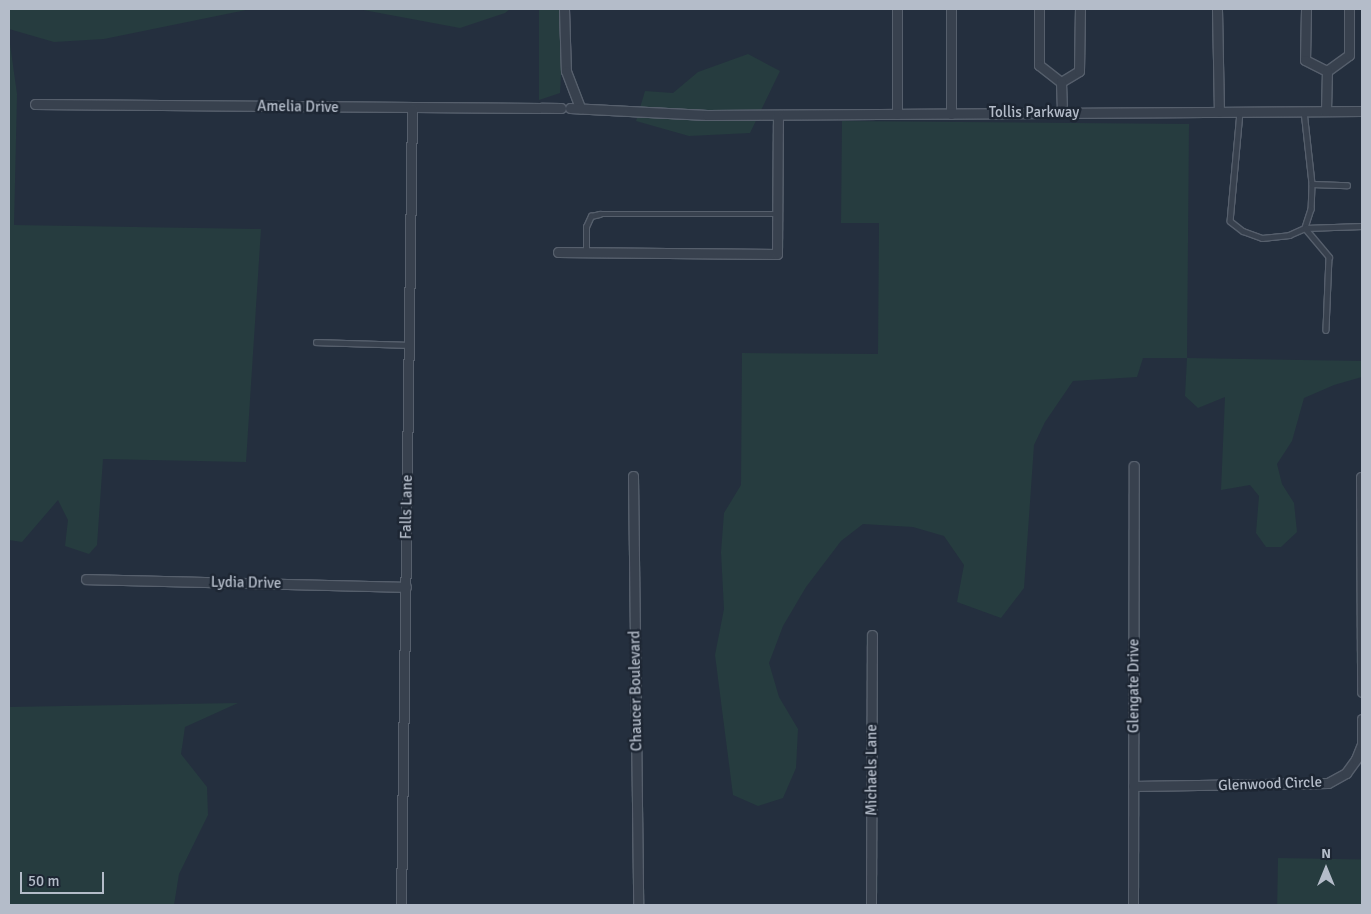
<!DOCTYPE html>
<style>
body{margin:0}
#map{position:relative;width:1371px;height:914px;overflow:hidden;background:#242f3e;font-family:Signika,sans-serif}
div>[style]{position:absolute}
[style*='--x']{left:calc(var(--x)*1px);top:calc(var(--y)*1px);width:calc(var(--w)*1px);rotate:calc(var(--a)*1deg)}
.green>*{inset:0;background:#263c3f;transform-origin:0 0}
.roads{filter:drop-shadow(1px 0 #565f6c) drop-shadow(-1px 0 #565f6c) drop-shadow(0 1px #565f6c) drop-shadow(0 -1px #565f6c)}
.lane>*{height:4.5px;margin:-2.25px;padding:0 2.25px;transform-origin:2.25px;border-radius:2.25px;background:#38414e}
.street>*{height:9px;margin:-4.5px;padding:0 4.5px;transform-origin:4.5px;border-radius:4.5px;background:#38414e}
span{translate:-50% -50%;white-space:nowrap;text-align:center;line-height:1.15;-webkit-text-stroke:5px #1d2633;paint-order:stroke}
.street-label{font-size:15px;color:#b4bcc9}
.frame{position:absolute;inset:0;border:10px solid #b4bcc9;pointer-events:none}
.north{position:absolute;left:1301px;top:844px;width:50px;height:50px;-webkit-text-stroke:4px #1d2633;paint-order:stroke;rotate:0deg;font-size:14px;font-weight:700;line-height:20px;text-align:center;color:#b4bcc9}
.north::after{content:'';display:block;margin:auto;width:18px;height:22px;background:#b4bcc9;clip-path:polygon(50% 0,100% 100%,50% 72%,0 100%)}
.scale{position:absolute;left:20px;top:872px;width:84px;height:22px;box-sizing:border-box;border:2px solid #b4bcc9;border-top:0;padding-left:6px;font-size:15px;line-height:18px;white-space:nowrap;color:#b4bcc9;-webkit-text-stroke:4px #1d2633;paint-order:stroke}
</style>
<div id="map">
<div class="green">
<i style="clip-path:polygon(9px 9px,251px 9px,104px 39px,54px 42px,9px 29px)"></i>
<i style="clip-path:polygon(358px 9px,510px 9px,505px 13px,460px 28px)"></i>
<i style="clip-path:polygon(539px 9px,565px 9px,560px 93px,539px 100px)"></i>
<i style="clip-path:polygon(9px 37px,17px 94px,14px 225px,261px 229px,246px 462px,103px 459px,97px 545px,89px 554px,65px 546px,68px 520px,58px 500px,22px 542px,9px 540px)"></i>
<i style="clip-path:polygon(748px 54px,780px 71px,750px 133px,689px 136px,636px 121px,645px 91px,673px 93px,698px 72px)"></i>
<i style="clip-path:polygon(842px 121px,1189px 124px,1187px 358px,1362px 361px,1362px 377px,1334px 385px,1304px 398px,1292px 441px,1277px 464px,1282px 484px,1294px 503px,1297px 532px,1281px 547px,1266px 547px,1256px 533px,1259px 496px,1250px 485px,1221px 490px,1225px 397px,1198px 408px,1185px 396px,1187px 358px,1143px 358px,1137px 377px,1073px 381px,1045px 422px,1034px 445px,1024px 588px,1001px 618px,957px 602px,964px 565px,944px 536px,913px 527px,863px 524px,841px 541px,806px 587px,783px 626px,769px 663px,779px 697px,798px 729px,796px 768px,783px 798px,758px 806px,733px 795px,715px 655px,724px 609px,721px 552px,724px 513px,741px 485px,742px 353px,878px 354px,879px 223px,841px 223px)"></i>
<i style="clip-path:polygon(238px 703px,185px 727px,181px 754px,207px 787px,208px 815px,179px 874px,174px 905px,9px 905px,9px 707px)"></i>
<i style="left:1278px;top:858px;width:84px;height:47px;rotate:1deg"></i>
</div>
<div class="roads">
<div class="lane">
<i style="--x:1304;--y:111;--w:73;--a:83.7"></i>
<i style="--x:1312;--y:184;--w:25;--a:92"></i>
<i style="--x:1311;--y:209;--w:20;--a:108"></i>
<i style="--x:1305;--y:228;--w:38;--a:50"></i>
<i style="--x:1329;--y:257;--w:73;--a:92.4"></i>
<i style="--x:1240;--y:112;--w:109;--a:95.2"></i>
<i style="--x:1230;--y:221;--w:16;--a:38"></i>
<i style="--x:1243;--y:231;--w:20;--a:20"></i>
<i style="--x:1262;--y:238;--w:27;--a:-6"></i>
<i style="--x:1289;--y:235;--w:17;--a:-24"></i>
<i style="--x:1305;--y:228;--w:57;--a:-2"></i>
<i style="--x:1312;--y:184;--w:35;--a:2"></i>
<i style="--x:586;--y:252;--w:25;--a:-90"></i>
<i style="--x:586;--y:227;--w:12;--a:-66"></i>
<i style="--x:591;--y:216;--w:9;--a:-13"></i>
<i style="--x:600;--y:214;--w:177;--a:0"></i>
<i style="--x:316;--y:342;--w:93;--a:1.8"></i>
</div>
<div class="street">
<i style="--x:564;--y:9;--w:62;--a:88.2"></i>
<i style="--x:566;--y:71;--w:40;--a:69"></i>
<i style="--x:897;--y:9;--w:105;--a:90"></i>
<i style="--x:951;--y:9;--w:105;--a:90"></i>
<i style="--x:1039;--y:9;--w:56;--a:90"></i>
<i style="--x:1039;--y:65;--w:28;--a:38"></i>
<i style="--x:1217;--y:9;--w:103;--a:88.9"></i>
<i style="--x:1306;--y:9;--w:51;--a:91.1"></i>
<i style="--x:1305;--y:60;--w:25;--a:27"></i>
<i style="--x:1327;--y:71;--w:27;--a:-36"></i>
<i style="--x:1349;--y:55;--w:46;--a:-90"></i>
<i style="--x:1061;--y:82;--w:21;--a:-31"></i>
<i style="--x:1079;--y:71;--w:62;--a:-89.1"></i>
<i style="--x:1061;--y:82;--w:31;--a:88"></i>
<i style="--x:35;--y:104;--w:526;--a:0.44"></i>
<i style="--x:570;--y:108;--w:137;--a:2.9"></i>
<i style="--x:707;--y:115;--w:655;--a:-0.35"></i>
<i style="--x:1326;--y:111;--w:40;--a:-88.6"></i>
<i style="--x:558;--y:252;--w:219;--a:0.5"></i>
<i style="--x:777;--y:254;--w:139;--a:-89.6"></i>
<i style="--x:633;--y:476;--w:429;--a:89.3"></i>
<i style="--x:1361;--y:477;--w:215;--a:89.7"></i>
<i style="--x:86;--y:579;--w:320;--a:1.4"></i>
<i style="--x:1133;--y:786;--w:195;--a:-0.9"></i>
<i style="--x:1328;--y:783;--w:21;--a:-29"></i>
<i style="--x:1346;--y:773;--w:17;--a:-54"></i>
<i style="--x:1356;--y:759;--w:16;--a:-68"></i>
<i style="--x:1362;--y:744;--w:25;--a:-90"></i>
<i style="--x:401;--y:905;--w:797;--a:-89.21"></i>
<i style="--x:871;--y:905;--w:270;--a:-89.8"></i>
<i style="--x:1133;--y:905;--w:439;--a:-89.9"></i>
</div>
</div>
<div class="street-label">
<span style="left:298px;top:107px;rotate:1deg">Amelia Drive</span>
<span style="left:1034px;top:113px">Tollis Parkway</span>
<span style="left:407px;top:507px;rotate:-89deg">Falls Lane</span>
<span style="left:246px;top:583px;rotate:1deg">Lydia Drive</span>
<span style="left:1134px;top:686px;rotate:-90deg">Glengate Drive</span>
<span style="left:636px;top:691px;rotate:-91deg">Chaucer Boulevard</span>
<span style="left:872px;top:770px;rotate:-90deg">Michaels Lane</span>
<span style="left:1270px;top:784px;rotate:-2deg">Glenwood Circle</span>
</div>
<div class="frame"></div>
<div class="north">N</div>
<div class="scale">50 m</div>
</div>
